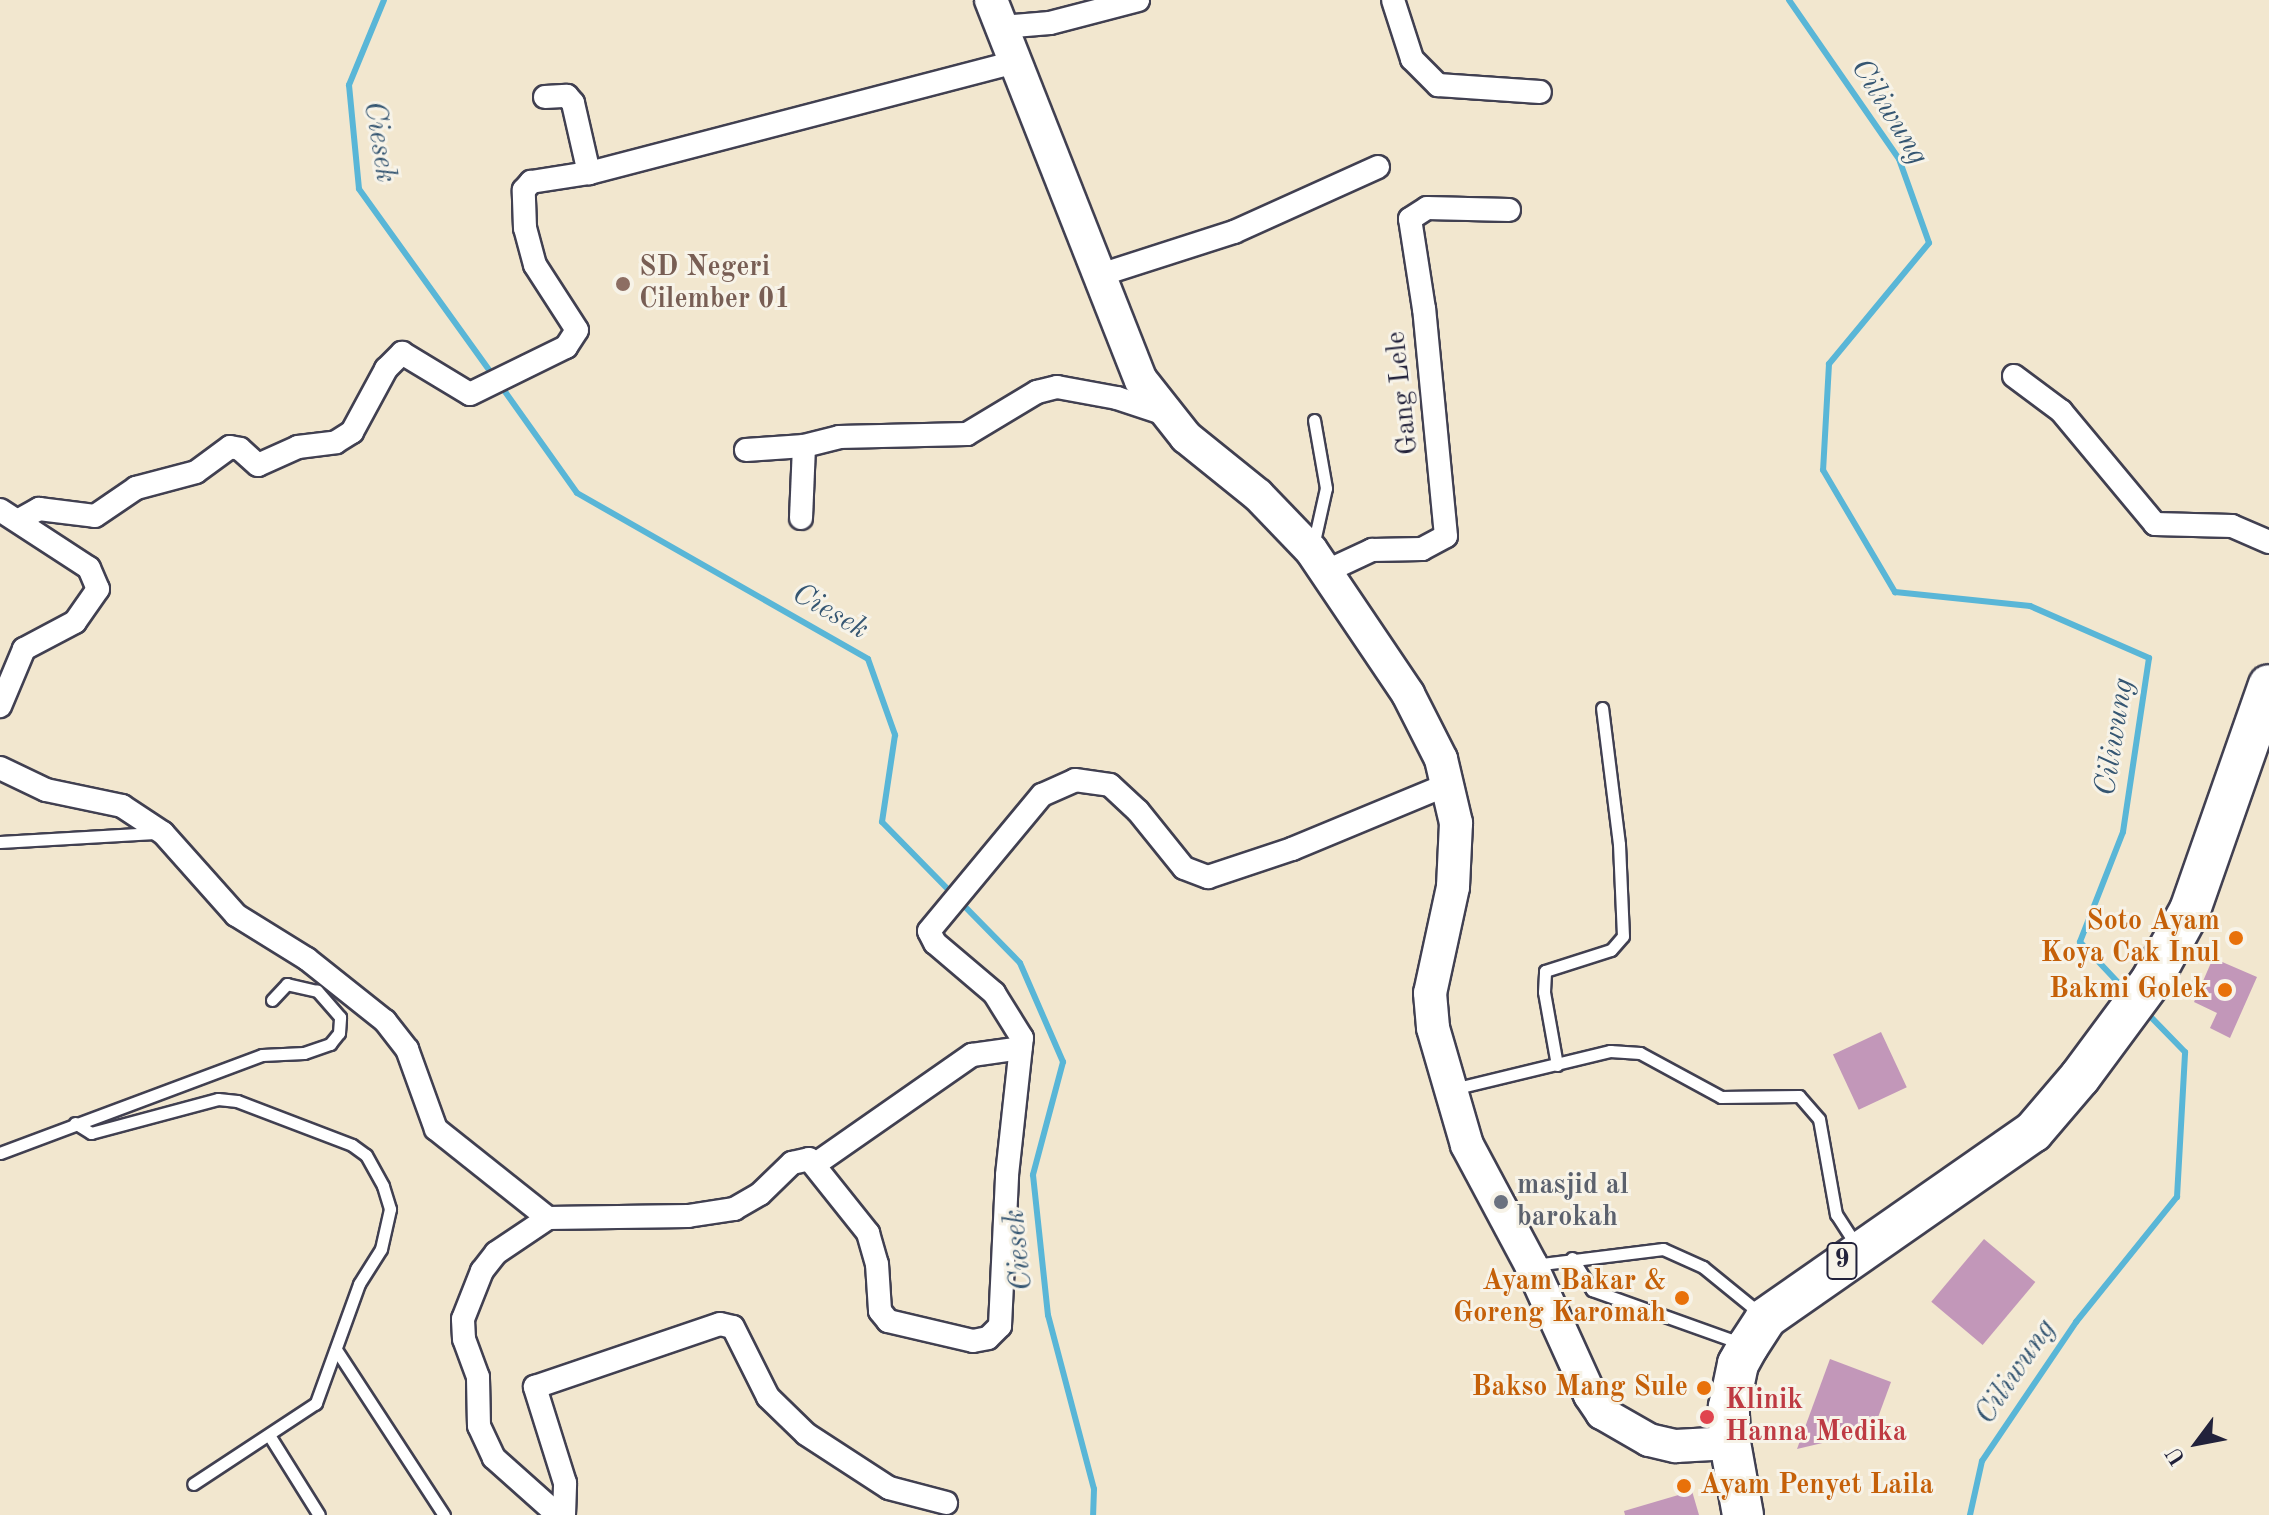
<!DOCTYPE html>
<style>
body{margin:0}
#map{position:relative;width:2269px;height:1515px;overflow:hidden;background:#f2e7cf;font-family:"Old Standard TT",serif}
div>[style]{position:absolute}
[style*='--x']{left:calc(var(--x)*1px);top:calc(var(--y)*1px);width:calc(var(--w)*1px);rotate:calc(var(--a)*1deg)}
.stream>*{height:6px;margin:-3px;padding:0 3px;transform-origin:3px;border-radius:3px;background:#59b6d7}
.building>*{inset:0;background:#c297b9;transform-origin:0 0}
.roads{filter:drop-shadow(2px 0 #414051) drop-shadow(-2px 0 #414051) drop-shadow(0 2px #414051) drop-shadow(0 -2px #414051)}
.lane>*{height:11px;margin:-5.5px;padding:0 5.5px;transform-origin:5.5px;border-radius:5.5px;background:#fff}
.street>*{height:22px;margin:-11px;padding:0 11px;transform-origin:11px;border-radius:11px;background:#fff}
.secondary>*{height:32px;margin:-16px;padding:0 16px;transform-origin:16px;border-radius:16px;background:#fff}
.highway>*{height:40px;margin:-20px;padding:0 20px;transform-origin:20px;border-radius:20px;background:#fff}
.dots>*{width:22px;height:22px;translate:-50% -50%;box-sizing:border-box;border:4px solid #f7f3e8;border-radius:50%}
span{translate:-50% -50%;white-space:nowrap;text-align:center;line-height:1.15;-webkit-text-stroke:6px #f7f3e8;paint-order:stroke}
.shield-label span{padding:2px 6px;background:#f7f3e8;border:2px solid;border-radius:6px;-webkit-text-stroke-width:0}
.shield-label{font-size:26px;color:#22223b;font-weight:700}
.education-label{font-size:28px;color:#785e54;font-weight:700}
.left{translate:0 -50%;text-align:left}
.street-label{font-size:28px;color:#22223b}
.food-label{font-size:28px;color:#c56008;font-weight:700}
.right{translate:-100% -50%;text-align:right}
.worship-label{font-size:28px;color:#5b616d;font-weight:700}
.health-label{font-size:28px;color:#be3a42;font-weight:700}
.water-label{font-size:30px;color:#355672;font-style:italic}
.north{position:absolute;left:2157px;top:1403px;width:80px;height:80px;-webkit-text-stroke:6px #f7f3e8;paint-order:stroke;rotate:238deg;font-size:22px;font-weight:700;line-height:32px;text-align:center;color:#22223b}
.north::after{content:'';display:block;margin:auto;width:28px;height:36px;background:#22223b;clip-path:polygon(50% 0,100% 100%,50% 72%,0 100%)}
</style>
<div id="map">
<div class="stream">
<i style="--x:384;--y:0;--w:92;--a:112.4"></i>
<i style="--x:349;--y:85;--w:104;--a:84.5"></i>
<i style="--x:359;--y:189;--w:231;--a:54.3"></i>
<i style="--x:1789;--y:0;--w:193;--a:55.3"></i>
<i style="--x:1899;--y:159;--w:89;--a:70.3"></i>
<i style="--x:1929;--y:243;--w:157;--a:129.6"></i>
<i style="--x:1829;--y:364;--w:106;--a:93.2"></i>
<i style="--x:1823;--y:470;--w:142;--a:59.5"></i>
<i style="--x:1895;--y:592;--w:136;--a:5.9"></i>
<i style="--x:2030;--y:606;--w:130;--a:23.6"></i>
<i style="--x:2149;--y:658;--w:176;--a:98.5"></i>
<i style="--x:2123;--y:832;--w:118;--a:111.4"></i>
<i style="--x:2080;--y:942;--w:69;--a:46.8"></i>
<i style="--x:501;--y:386;--w:131;--a:54.6"></i>
<i style="--x:577;--y:493;--w:335;--a:29.7"></i>
<i style="--x:868;--y:659;--w:81;--a:70.4"></i>
<i style="--x:895;--y:735;--w:88;--a:98.5"></i>
<i style="--x:882;--y:822;--w:197;--a:45.6"></i>
<i style="--x:1020;--y:963;--w:108;--a:66.5"></i>
<i style="--x:1063;--y:1062;--w:117;--a:104.9"></i>
<i style="--x:1033;--y:1175;--w:141;--a:83.9"></i>
<i style="--x:1048;--y:1315;--w:180;--a:75.2"></i>
<i style="--x:1094;--y:1489;--w:26;--a:92"></i>
<i style="--x:1970;--y:1515;--w:55;--a:-77.5"></i>
<i style="--x:1982;--y:1461;--w:168;--a:-55.9"></i>
<i style="--x:2076;--y:1322;--w:161;--a:-51.1"></i>
<i style="--x:2177;--y:1197;--w:145;--a:-86.8"></i>
<i style="--x:2185;--y:1052;--w:56;--a:-134.3"></i>
</div>
<div class="building">
<i style="clip-path:polygon(2213px 958px,2257px 977px,2230px 1038px,2210px 1028px,2217px 1013px,2194px 1002px)"></i>
<i style="left:1881px;top:1032px;width:61px;height:53px;rotate:65deg"></i>
<i style="left:1984px;top:1239px;width:67px;height:82px;rotate:40deg"></i>
<i style="clip-path:polygon(1830px 1359px,1891px 1382px,1873px 1431px,1797px 1449px)"></i>
<i style="clip-path:polygon(1692px 1491px,1699px 1515px,1625px 1515px,1624px 1511px)"></i>
</div>
<div class="roads">
<div class="lane">
<i style="--x:1313;--y:546;--w:59;--a:-77.4"></i>
<i style="--x:1326;--y:488;--w:69;--a:-100"></i>
<i style="--x:0;--y:842;--w:155;--a:-3.3"></i>
<i style="--x:1557;--y:1065;--w:74;--a:-100.1"></i>
<i style="--x:1544;--y:992;--w:21;--a:-87"></i>
<i style="--x:1545;--y:971;--w:69;--a:-17.7"></i>
<i style="--x:1611;--y:950;--w:18;--a:-49"></i>
<i style="--x:1623;--y:936;--w:92;--a:-92.5"></i>
<i style="--x:1619;--y:844;--w:137;--a:-97.1"></i>
<i style="--x:1453;--y:1089;--w:162;--a:-13.6"></i>
<i style="--x:1610;--y:1051;--w:30;--a:4"></i>
<i style="--x:1640;--y:1053;--w:92;--a:28.5"></i>
<i style="--x:1721;--y:1097;--w:78;--a:-0.7"></i>
<i style="--x:1799;--y:1096;--w:30;--a:49"></i>
<i style="--x:1819;--y:1119;--w:97;--a:79.9"></i>
<i style="--x:1836;--y:1214;--w:40;--a:57.1"></i>
<i style="--x:75;--y:1123;--w:19;--a:32"></i>
<i style="--x:91;--y:1133;--w:131;--a:-15"></i>
<i style="--x:218;--y:1099;--w:19;--a:6"></i>
<i style="--x:237;--y:1101;--w:123;--a:20.9"></i>
<i style="--x:352;--y:1145;--w:17;--a:36"></i>
<i style="--x:366;--y:1155;--w:35;--a:61"></i>
<i style="--x:383;--y:1186;--w:24;--a:73"></i>
<i style="--x:390;--y:1209;--w:41;--a:102.7"></i>
<i style="--x:381;--y:1249;--w:41;--a:122.2"></i>
<i style="--x:359;--y:1284;--w:127;--a:109.9"></i>
<i style="--x:316;--y:1403;--w:147;--a:146.6"></i>
<i style="--x:0;--y:1153;--w:280;--a:-20.5"></i>
<i style="--x:262;--y:1055;--w:42;--a:-2.7"></i>
<i style="--x:304;--y:1053;--w:28;--a:-19"></i>
<i style="--x:330;--y:1044;--w:14;--a:-51"></i>
<i style="--x:339;--y:1033;--w:16;--a:-86"></i>
<i style="--x:340;--y:1017;--w:35;--a:-131"></i>
<i style="--x:317;--y:991;--w:31;--a:-167"></i>
<i style="--x:287;--y:984;--w:22;--a:133"></i>
<i style="--x:1572;--y:1258;--w:38;--a:58"></i>
<i style="--x:1592;--y:1290;--w:160;--a:19.7"></i>
<i style="--x:1534;--y:1265;--w:130;--a:-7.1"></i>
<i style="--x:1663;--y:1249;--w:44;--a:24.2"></i>
<i style="--x:1703;--y:1267;--w:76;--a:39.1"></i>
<i style="--x:337;--y:1351;--w:196;--a:56.9"></i>
<i style="--x:269;--y:1435;--w:94;--a:58"></i>
</div>
<div class="street">
<i style="--x:1393;--y:0;--w:62;--a:72.1"></i>
<i style="--x:1412;--y:59;--w:37;--a:45"></i>
<i style="--x:1438;--y:85;--w:102;--a:3.9"></i>
<i style="--x:1002;--y:27;--w:48;--a:-4.8"></i>
<i style="--x:1050;--y:23;--w:91;--a:-14.6"></i>
<i style="--x:545;--y:97;--w:22;--a:-3"></i>
<i style="--x:567;--y:96;--w:9;--a:49"></i>
<i style="--x:573;--y:103;--w:72;--a:77.1"></i>
<i style="--x:1100;--y:275;--w:141;--a:-17.8"></i>
<i style="--x:1234;--y:232;--w:158;--a:-24.3"></i>
<i style="--x:2014;--y:376;--w:59;--a:36.7"></i>
<i style="--x:2061;--y:411;--w:147;--a:50.2"></i>
<i style="--x:2155;--y:524;--w:77;--a:1.5"></i>
<i style="--x:2232;--y:526;--w:40;--a:23.4"></i>
<i style="--x:746;--y:450;--w:58;--a:-3.9"></i>
<i style="--x:804;--y:446;--w:36;--a:-14"></i>
<i style="--x:839;--y:437;--w:128;--a:-1.3"></i>
<i style="--x:967;--y:434;--w:82;--a:-31"></i>
<i style="--x:1037;--y:392;--w:21;--a:-14"></i>
<i style="--x:1057;--y:387;--w:61;--a:10.4"></i>
<i style="--x:1117;--y:398;--w:51;--a:18.4"></i>
<i style="--x:0;--y:510;--w:106;--a:33.1"></i>
<i style="--x:89;--y:568;--w:23;--a:67"></i>
<i style="--x:98;--y:589;--w:40;--a:124.9"></i>
<i style="--x:75;--y:622;--w:58;--a:152.1"></i>
<i style="--x:24;--y:649;--w:62;--a:112.8"></i>
<i style="--x:801;--y:518;--w:72;--a:-87.6"></i>
<i style="--x:19;--y:520;--w:23;--a:-29"></i>
<i style="--x:39;--y:509;--w:56;--a:7.1"></i>
<i style="--x:95;--y:516;--w:50;--a:-34.3"></i>
<i style="--x:136;--y:488;--w:62;--a:-14.9"></i>
<i style="--x:196;--y:472;--w:42;--a:-36.3"></i>
<i style="--x:230;--y:447;--w:10;--a:11"></i>
<i style="--x:240;--y:449;--w:24;--a:42"></i>
<i style="--x:258;--y:465;--w:44;--a:-24.2"></i>
<i style="--x:298;--y:447;--w:38;--a:-7"></i>
<i style="--x:336;--y:442;--w:19;--a:-32"></i>
<i style="--x:352;--y:432;--w:72;--a:-61.6"></i>
<i style="--x:386;--y:369;--w:23;--a:-45"></i>
<i style="--x:402;--y:353;--w:79;--a:31.1"></i>
<i style="--x:470;--y:394;--w:107;--a:-26.1"></i>
<i style="--x:566;--y:347;--w:20;--a:-57"></i>
<i style="--x:577;--y:330;--w:77;--a:-122.9"></i>
<i style="--x:535;--y:265;--w:38;--a:-105"></i>
<i style="--x:525;--y:228;--w:38;--a:-92"></i>
<i style="--x:524;--y:190;--w:11;--a:-49"></i>
<i style="--x:531;--y:182;--w:59;--a:-8.8"></i>
<i style="--x:589;--y:173;--w:441;--a:-14.6"></i>
<i style="--x:1327;--y:571;--w:50;--a:-25"></i>
<i style="--x:1372;--y:550;--w:50;--a:-1.1"></i>
<i style="--x:1422;--y:549;--w:27;--a:-28"></i>
<i style="--x:1446;--y:536;--w:228;--a:-95.5"></i>
<i style="--x:1424;--y:309;--w:91;--a:-98.8"></i>
<i style="--x:1410;--y:219;--w:20;--a:-33"></i>
<i style="--x:1427;--y:208;--w:82;--a:1.4"></i>
<i style="--x:0;--y:768;--w:51;--a:25.6"></i>
<i style="--x:46;--y:790;--w:78;--a:11.9"></i>
<i style="--x:122;--y:806;--w:49;--a:33.4"></i>
<i style="--x:163;--y:833;--w:110;--a:48.3"></i>
<i style="--x:236;--y:915;--w:84;--a:31.8"></i>
<i style="--x:307;--y:959;--w:100;--a:38.5"></i>
<i style="--x:385;--y:1021;--w:36;--a:52"></i>
<i style="--x:407;--y:1049;--w:85;--a:70.1"></i>
<i style="--x:436;--y:1129;--w:143;--a:38.5"></i>
<i style="--x:817;--y:1163;--w:189;--a:-34.9"></i>
<i style="--x:972;--y:1055;--w:49;--a:-8.1"></i>
<i style="--x:558;--y:1515;--w:86;--a:-138.3"></i>
<i style="--x:494;--y:1458;--w:35;--a:-115"></i>
<i style="--x:479;--y:1426;--w:49;--a:-91.2"></i>
<i style="--x:478;--y:1377;--w:40;--a:-110.2"></i>
<i style="--x:464;--y:1339;--w:20;--a:-93"></i>
<i style="--x:463;--y:1319;--w:52;--a:-68.4"></i>
<i style="--x:482;--y:1271;--w:23;--a:-52"></i>
<i style="--x:496;--y:1253;--w:63;--a:-33.9"></i>
<i style="--x:548;--y:1218;--w:140;--a:-0.8"></i>
<i style="--x:688;--y:1216;--w:47;--a:-8.7"></i>
<i style="--x:734;--y:1209;--w:30;--a:-30"></i>
<i style="--x:760;--y:1194;--w:45;--a:-44.1"></i>
<i style="--x:792;--y:1163;--w:17;--a:-13"></i>
<i style="--x:809;--y:1159;--w:95;--a:51.4"></i>
<i style="--x:868;--y:1233;--w:32;--a:74"></i>
<i style="--x:877;--y:1264;--w:47;--a:86.3"></i>
<i style="--x:880;--y:1311;--w:13;--a:51"></i>
<i style="--x:888;--y:1321;--w:87;--a:13.2"></i>
<i style="--x:973;--y:1341;--w:15;--a:-11"></i>
<i style="--x:988;--y:1338;--w:17;--a:-45"></i>
<i style="--x:1000;--y:1326;--w:151;--a:-87.3"></i>
<i style="--x:1007;--y:1175;--w:138;--a:-83.8"></i>
<i style="--x:1022;--y:1038;--w:53;--a:-121.9"></i>
<i style="--x:994;--y:993;--w:77;--a:-139.7"></i>
<i style="--x:935;--y:943;--w:13;--a:-117"></i>
<i style="--x:929;--y:931;--w:177;--a:-50.3"></i>
<i style="--x:1042;--y:795;--w:36;--a:-24"></i>
<i style="--x:1075;--y:780;--w:35;--a:8"></i>
<i style="--x:1110;--y:785;--w:38;--a:43"></i>
<i style="--x:1138;--y:811;--w:73;--a:51.1"></i>
<i style="--x:1184;--y:868;--w:26;--a:21"></i>
<i style="--x:1208;--y:877;--w:89;--a:-18.4"></i>
<i style="--x:1292;--y:849;--w:170;--a:-22.5"></i>
<i style="--x:564;--y:1515;--w:32;--a:-88"></i>
<i style="--x:565;--y:1483;--w:101;--a:-107.4"></i>
<i style="--x:535;--y:1387;--w:195;--a:-18.8"></i>
<i style="--x:720;--y:1324;--w:13;--a:13"></i>
<i style="--x:733;--y:1327;--w:78;--a:63.4"></i>
<i style="--x:768;--y:1397;--w:53;--a:44.2"></i>
<i style="--x:806;--y:1434;--w:99;--a:33"></i>
<i style="--x:889;--y:1488;--w:59;--a:14.7"></i>
</div>
<div class="secondary">
<i style="--x:991;--y:0;--w:409;--a:68.5"></i>
<i style="--x:1141;--y:380;--w:73;--a:51.7"></i>
<i style="--x:1186;--y:437;--w:92;--a:38.9"></i>
<i style="--x:1258;--y:495;--w:76;--a:46.1"></i>
<i style="--x:1311;--y:550;--w:174;--a:56"></i>
<i style="--x:1408;--y:694;--w:73;--a:63.1"></i>
<i style="--x:1441;--y:759;--w:66;--a:76.8"></i>
<i style="--x:1456;--y:823;--w:64;--a:92.7"></i>
<i style="--x:1453;--y:887;--w:108;--a:102.2"></i>
<i style="--x:1430;--y:993;--w:35;--a:85"></i>
<i style="--x:1433;--y:1028;--w:122;--a:73.8"></i>
<i style="--x:1467;--y:1145;--w:136;--a:61.9"></i>
<i style="--x:1531;--y:1265;--w:143;--a:65.6"></i>
<i style="--x:1590;--y:1395;--w:22;--a:56"></i>
<i style="--x:1602;--y:1413;--w:54;--a:29.9"></i>
<i style="--x:1649;--y:1440;--w:28;--a:13"></i>
<i style="--x:1676;--y:1446;--w:54;--a:-3.2"></i>
</div>
<div class="highway">
<i style="--x:1743;--y:1515;--w:73;--a:-100.2"></i>
<i style="--x:1730;--y:1443;--w:36;--a:-92"></i>
<i style="--x:1729;--y:1407;--w:44;--a:-78.2"></i>
<i style="--x:1738;--y:1364;--w:21;--a:-61"></i>
<i style="--x:1748;--y:1346;--w:33;--a:-57"></i>
<i style="--x:1766;--y:1318;--w:325;--a:-34.9"></i>
<i style="--x:2033;--y:1132;--w:72;--a:-49.5"></i>
<i style="--x:2080;--y:1077;--w:119;--a:-53.5"></i>
<i style="--x:2151;--y:981;--w:81;--a:-61.2"></i>
<i style="--x:2190;--y:910;--w:238;--a:-70.7"></i>
</div>
</div>
<div class="dots">
<i style="left:623px;top:284px;background:#8d6e63"></i>
<i style="left:2236px;top:938px;background:#e8710a"></i>
<i style="left:2225px;top:990px;background:#e8710a"></i>
<i style="left:1501px;top:1202px;background:#6b7280"></i>
<i style="left:1682px;top:1298px;background:#e8710a"></i>
<i style="left:1704px;top:1388px;background:#e8710a"></i>
<i style="left:1707px;top:1417px;background:#e0444e"></i>
<i style="left:1684px;top:1486px;background:#e8710a"></i>
</div>
<div class="shield-label">
<span style="left:1842px;top:1261px">9</span>
</div>
<div class="education-label">
<span class="left" style="left:639px;top:284px">SD Negeri<br>Cilember 01</span>
</div>
<div class="street-label">
<span style="left:1403px;top:393px;rotate:-96deg">Gang Lele</span>
</div>
<div class="food-label">
<span class="right" style="left:2220px;top:938px">Soto Ayam<br>Koya Cak Inul</span>
<span class="right" style="left:2209px;top:990px">Bakmi Golek</span>
<span class="right" style="left:1666px;top:1298px">Ayam Bakar &amp;<br>Goreng Karomah</span>
<span class="right" style="left:1688px;top:1388px">Bakso Mang Sule</span>
<span class="left" style="left:1700px;top:1486px">Ayam Penyet Laila</span>
</div>
<div class="worship-label">
<span class="left" style="left:1517px;top:1202px">masjid al<br>barokah</span>
</div>
<div class="health-label">
<span class="left" style="left:1725px;top:1417px">Klinik<br>Hanna Medika</span>
</div>
<div class="water-label">
<span style="left:1889px;top:112px;rotate:58deg">Ciliwung</span>
<span style="left:379px;top:142px;rotate:81deg">Ciesek</span>
<span style="left:830px;top:612px;rotate:30deg">Ciesek</span>
<span style="left:2115px;top:737px;rotate:-81deg">Ciliwung</span>
<span style="left:1019px;top:1250px;rotate:-96deg">Ciesek</span>
<span style="left:2016px;top:1372px;rotate:-56deg">Ciliwung</span>
</div>
<div class="north">U</div>
</div>
